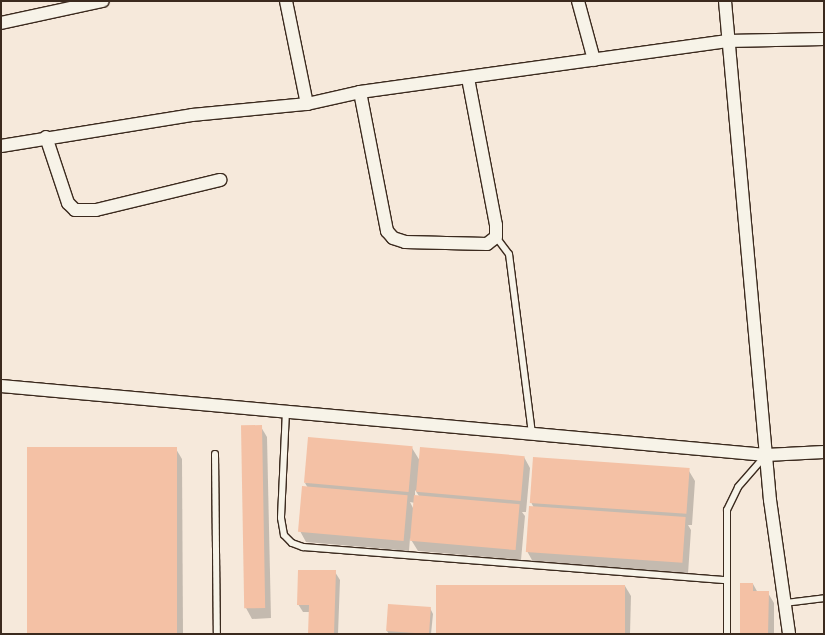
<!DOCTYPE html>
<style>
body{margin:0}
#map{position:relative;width:825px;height:635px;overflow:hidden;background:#f6e9db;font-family:Mynerve,sans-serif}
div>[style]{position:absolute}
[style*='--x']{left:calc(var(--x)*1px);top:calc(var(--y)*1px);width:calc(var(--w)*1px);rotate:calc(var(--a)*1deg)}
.shadow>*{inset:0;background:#0003}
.building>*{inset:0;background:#f4c1a5;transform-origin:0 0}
.roads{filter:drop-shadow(1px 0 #3b2a1e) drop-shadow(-1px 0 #3b2a1e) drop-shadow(0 1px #3b2a1e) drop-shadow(0 -1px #3b2a1e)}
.service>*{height:6px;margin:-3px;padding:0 3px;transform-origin:3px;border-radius:3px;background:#f7f3e8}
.minor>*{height:12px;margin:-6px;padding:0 6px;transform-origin:6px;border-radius:6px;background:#f7f3e8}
span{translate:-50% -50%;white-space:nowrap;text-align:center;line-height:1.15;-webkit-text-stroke:5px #f7f3e8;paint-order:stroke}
.frame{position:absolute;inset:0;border:2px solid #3b2a1e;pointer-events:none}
</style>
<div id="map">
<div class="shadow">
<i style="clip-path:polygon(261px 427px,267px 437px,271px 618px,252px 619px,246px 608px)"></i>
<i style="clip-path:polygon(evenodd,412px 448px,420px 461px,524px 457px,530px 468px,526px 512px,522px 512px,525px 516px,521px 560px,418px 551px,410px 538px,409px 551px,306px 542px,300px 531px,308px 488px,305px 483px,412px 448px,415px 490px,419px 496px,415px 496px,415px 490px,412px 448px,410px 502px,415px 503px,414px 510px,410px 502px)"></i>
<i style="clip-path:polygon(176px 449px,182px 459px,183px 634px,29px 634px)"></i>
<i style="clip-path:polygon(689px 471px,695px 481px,692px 525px,688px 525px,691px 530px,688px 574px,533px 562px,527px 551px,534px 508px,531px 502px)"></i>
<i style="clip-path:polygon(335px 572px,340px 580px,338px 634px,310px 634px,310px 612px,303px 612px,298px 604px)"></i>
<i style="clip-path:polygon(753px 584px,758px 593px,768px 593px,774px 603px,774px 634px,741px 634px)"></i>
<i style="clip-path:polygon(625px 586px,631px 596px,630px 634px,438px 633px)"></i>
<i style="clip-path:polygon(430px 608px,433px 614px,431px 634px,389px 634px,387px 631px)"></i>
</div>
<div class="building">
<i style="left:262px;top:425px;width:183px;height:21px;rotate:89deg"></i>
<i style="left:308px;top:437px;width:105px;height:46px;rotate:5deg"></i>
<i style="left:177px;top:447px;width:187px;height:150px;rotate:90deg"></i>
<i style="left:420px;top:447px;width:105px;height:45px;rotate:5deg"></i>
<i style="left:533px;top:457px;width:157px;height:46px;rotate:4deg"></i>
<i style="left:302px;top:486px;width:106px;height:46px;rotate:5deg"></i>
<i style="left:414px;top:495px;width:106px;height:46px;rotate:5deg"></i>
<i style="left:529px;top:506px;width:157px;height:46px;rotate:4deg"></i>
<i style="clip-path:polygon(298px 570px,336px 570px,334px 634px,308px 634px,309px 605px,297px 605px)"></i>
<i style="clip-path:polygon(740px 583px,753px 583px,753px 591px,769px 591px,768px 634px,740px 634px)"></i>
<i style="left:436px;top:585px;width:189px;height:48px"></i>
<i style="left:388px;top:604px;width:43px;height:27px;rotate:4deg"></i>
</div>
<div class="roads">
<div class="service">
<i style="--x:496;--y:237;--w:21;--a:53"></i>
<i style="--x:509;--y:254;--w:181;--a:82.7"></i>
<i style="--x:286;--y:411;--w:107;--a:92.7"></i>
<i style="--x:281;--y:518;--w:17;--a:80"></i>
<i style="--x:284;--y:535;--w:11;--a:45"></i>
<i style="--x:292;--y:543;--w:12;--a:20"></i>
<i style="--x:303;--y:547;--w:425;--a:4.5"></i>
<i style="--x:215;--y:454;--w:180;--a:89.4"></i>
<i style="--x:785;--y:603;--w:39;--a:-7"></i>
<i style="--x:727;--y:634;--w:124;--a:-90"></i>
<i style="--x:727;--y:510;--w:25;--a:-64"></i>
<i style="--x:738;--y:487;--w:41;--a:-48.9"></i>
</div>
<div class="minor">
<i style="--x:286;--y:1;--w:105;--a:78.5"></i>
<i style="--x:578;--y:1;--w:61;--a:74.8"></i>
<i style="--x:725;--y:1;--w:501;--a:84.85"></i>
<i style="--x:770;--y:500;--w:135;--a:81.9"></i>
<i style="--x:1;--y:23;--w:104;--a:-12.2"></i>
<i style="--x:360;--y:92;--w:142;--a:79"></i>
<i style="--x:387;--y:231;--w:9;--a:49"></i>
<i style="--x:393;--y:238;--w:13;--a:18"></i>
<i style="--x:405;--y:242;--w:82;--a:1.4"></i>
<i style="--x:487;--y:244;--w:11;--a:-38"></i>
<i style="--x:496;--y:237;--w:12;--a:-90"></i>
<i style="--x:496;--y:225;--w:150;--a:-100.8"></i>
<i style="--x:46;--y:137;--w:70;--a:71.6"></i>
<i style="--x:68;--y:203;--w:10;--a:45"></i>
<i style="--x:75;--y:210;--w:21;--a:0"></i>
<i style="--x:96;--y:210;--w:128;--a:-13.6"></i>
<i style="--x:1;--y:146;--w:193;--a:-9.2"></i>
<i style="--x:192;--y:115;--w:116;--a:-5.5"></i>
<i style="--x:307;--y:104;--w:54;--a:-12.8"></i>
<i style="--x:360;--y:92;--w:371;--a:-7.9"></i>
<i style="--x:727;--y:41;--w:97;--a:-1.2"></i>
<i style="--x:1;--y:386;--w:768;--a:5.15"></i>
<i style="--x:766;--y:455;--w:58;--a:-3"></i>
</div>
</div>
<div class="frame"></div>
</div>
